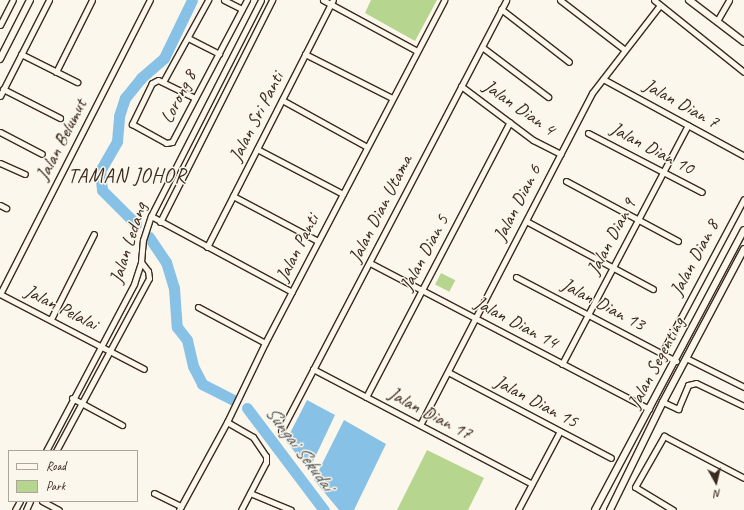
<!DOCTYPE html>
<style>
body{margin:0}
#map{position:relative;width:744px;height:510px;overflow:hidden;background:#fbf7ec;font-family:Caveat,sans-serif}
div>[style]{position:absolute}
[style*='--x']{left:calc(var(--x)*1px);top:calc(var(--y)*1px);width:calc(var(--w)*1px);rotate:calc(var(--a)*1deg)}
.green>*{inset:0;background:#b6d58e;transform-origin:0 0}
.water>*{inset:0;background:#87c1e6}
.river>*{height:11px;margin:-5.5px;padding:0 5.5px;transform-origin:5.5px;border-radius:5.5px;background:#87c1e6}
.roads{filter:drop-shadow(1px 0 #3b2a1e) drop-shadow(-1px 0 #3b2a1e) drop-shadow(0 1px #3b2a1e) drop-shadow(0 -1px #3b2a1e)}
.minor>*{height:5px;margin:-2.5px;padding:0 2.5px;transform-origin:2.5px;border-radius:2.5px;background:#fbf7ec}
.tertiary>*{height:6px;margin:-3px;padding:0 3px;transform-origin:3px;border-radius:3px;background:#fbf7ec}
span{translate:-50% -50%;white-space:nowrap;text-align:center;line-height:1.15;-webkit-text-stroke:3px #fbf7ec;paint-order:stroke}
.street-label{font-size:19px;color:#3b2a1e}
.neighbourhood-label{font-size:20px;color:#3b2a1e;letter-spacing:1px}
.water-label{font-size:20px;color:#52575a;font-style:italic}
.legend{position:absolute;left:8px;top:450px;width:130px;height:52px;box-sizing:border-box;background:#fbf7ec;border:1px solid #aea59a;margin:0;padding:5px 7px;list-style:none;font-size:12px;color:#3b2a1e}
.legend li{display:flex;align-items:center;gap:8px;height:20px}
.legend b{width:20px;border:1px solid #aea59a}
.north{position:absolute;left:696px;top:462px;width:40px;height:40px;-webkit-text-stroke:3px #fbf7ec;paint-order:stroke;rotate:172deg;font-size:11px;font-weight:700;line-height:16px;text-align:center;color:#3b2a1e}
.north::after{content:'';display:block;margin:auto;width:14px;height:18px;background:#3b2a1e;clip-path:polygon(50% 0,100% 100%,50% 72%,0 100%)}
</style>
<div id="map">
<div class="green">
<i style="clip-path:polygon(371px 0,437px 0,415px 41px,365px 13px)"></i>
<i style="left:441px;top:273px;width:16px;height:13px;rotate:27deg"></i>
<i style="clip-path:polygon(427px 450px,484px 478px,468px 510px,397px 510px)"></i>
</div>
<div class="water">
<i style="clip-path:polygon(307px 400px,335px 415px,309px 470px,286px 441px)"></i>
<i style="clip-path:polygon(344px 420px,386px 444px,354px 510px,339px 510px,314px 480px)"></i>
</div>
<div class="river">
<i style="--x:136;--y:224;--w:48;--a:-135"></i>
<i style="--x:102;--y:190;--w:19;--a:-96"></i>
<i style="--x:100;--y:171;--w:34;--a:-60"></i>
<i style="--x:117;--y:141;--w:25;--a:-85"></i>
<i style="--x:119;--y:116;--w:19;--a:-72"></i>
<i style="--x:125;--y:98;--w:26;--a:-51"></i>
<i style="--x:141;--y:78;--w:30;--a:-41"></i>
<i style="--x:164;--y:58;--w:64;--a:-64.2"></i>
<i style="--x:149;--y:237;--w:30;--a:56"></i>
<i style="--x:166;--y:262;--w:27;--a:73"></i>
<i style="--x:174;--y:288;--w:39;--a:86"></i>
<i style="--x:177;--y:327;--w:16;--a:52"></i>
<i style="--x:187;--y:340;--w:27;--a:77"></i>
<i style="--x:193;--y:366;--w:20;--a:63"></i>
<i style="--x:202;--y:384;--w:35;--a:27"></i>
<i style="--x:247;--y:408;--w:128;--a:53"></i>
</div>
<div class="roads">
<div class="minor">
<i style="--x:224;--y:0;--w:20;--a:27"></i>
<i style="--x:323;--y:0;--w:107;--a:28.5"></i>
<i style="--x:560;--y:0;--w:82;--a:37.6"></i>
<i style="--x:654;--y:0;--w:115;--a:38.7"></i>
<i style="--x:501;--y:9;--w:86;--a:37.9"></i>
<i style="--x:717;--y:21;--w:24;--a:-60"></i>
<i style="--x:0;--y:25;--w:28;--a:-63"></i>
<i style="--x:188;--y:38;--w:35;--a:27"></i>
<i style="--x:482;--y:47;--w:83;--a:37.1"></i>
<i style="--x:21;--y:54;--w:63;--a:26.6"></i>
<i style="--x:305;--y:54;--w:97;--a:26.8"></i>
<i style="--x:56;--y:72;--w:80;--a:-63.4"></i>
<i style="--x:603;--y:79;--w:161;--a:28.6"></i>
<i style="--x:163;--y:82;--w:94;--a:-61.2"></i>
<i style="--x:461;--y:86;--w:90;--a:36.9"></i>
<i style="--x:533;--y:140;--w:31;--a:27"></i>
<i style="--x:3;--y:89;--w:64;--a:27"></i>
<i style="--x:0;--y:96;--w:108;--a:-63"></i>
<i style="--x:195;--y:98;--w:41;--a:-154.1"></i>
<i style="--x:158;--y:80;--w:7;--a:153"></i>
<i style="--x:152;--y:83;--w:46;--a:116"></i>
<i style="--x:132;--y:124;--w:39;--a:29"></i>
<i style="--x:166;--y:143;--w:6;--a:-9"></i>
<i style="--x:172;--y:142;--w:161;--a:-62.2"></i>
<i style="--x:282;--y:100;--w:97;--a:28.9"></i>
<i style="--x:0;--y:132;--w:47;--a:27.6"></i>
<i style="--x:588;--y:133;--w:128;--a:27.4"></i>
<i style="--x:257;--y:149;--w:97;--a:27.6"></i>
<i style="--x:0;--y:163;--w:27;--a:24"></i>
<i style="--x:566;--y:181;--w:127;--a:28.2"></i>
<i style="--x:233;--y:196;--w:96;--a:27.9"></i>
<i style="--x:0;--y:205;--w:7;--a:27"></i>
<i style="--x:151;--y:216;--w:160;--a:28.3"></i>
<i style="--x:526;--y:221;--w:144;--a:28.2"></i>
<i style="--x:160;--y:222;--w:249;--a:-63.2"></i>
<i style="--x:207;--y:247;--w:277;--a:-63"></i>
<i style="--x:370;--y:263;--w:315;--a:27.6"></i>
<i style="--x:516;--y:277;--w:181;--a:27.7"></i>
<i style="--x:0;--y:294;--w:330;--a:-63"></i>
<i style="--x:0;--y:294;--w:162;--a:27.5"></i>
<i style="--x:198;--y:307;--w:76;--a:28.2"></i>
<i style="--x:51;--y:319;--w:95;--a:-63.2"></i>
<i style="--x:662;--y:353;--w:174;--a:-62"></i>
<i style="--x:686;--y:358;--w:65;--a:26.6"></i>
<i style="--x:562;--y:364;--w:270;--a:-62.2"></i>
<i style="--x:313;--y:369;--w:247;--a:27.7"></i>
<i style="--x:448;--y:372;--w:184;--a:27.8"></i>
<i style="--x:366;--y:397;--w:310;--a:-62.4"></i>
<i style="--x:72;--y:398;--w:57;--a:28.4"></i>
<i style="--x:663;--y:402;--w:17;--a:25"></i>
<i style="--x:678;--y:409;--w:26;--a:-67"></i>
<i style="--x:688;--y:385;--w:8;--a:-14"></i>
<i style="--x:696;--y:383;--w:53;--a:25.6"></i>
<i style="--x:227;--y:422;--w:30;--a:30"></i>
<i style="--x:253;--y:437;--w:23;--a:56"></i>
<i style="--x:266;--y:456;--w:6;--a:90"></i>
<i style="--x:266;--y:462;--w:54;--a:117.5"></i>
<i style="--x:420;--y:425;--w:374;--a:-62.6"></i>
<i style="--x:592;--y:93;--w:111;--a:-52.3"></i>
<i style="--x:281;--y:431;--w:486;--a:-62.4"></i>
<i style="--x:46;--y:451;--w:189;--a:-62.2"></i>
<i style="--x:134;--y:284;--w:23;--a:-72"></i>
<i style="--x:141;--y:262;--w:22;--a:-85"></i>
<i style="--x:143;--y:240;--w:25;--a:-72"></i>
<i style="--x:151;--y:216;--w:242;--a:-63"></i>
<i style="--x:56;--y:451;--w:196;--a:-61.7"></i>
<i style="--x:149;--y:278;--w:7;--a:-98"></i>
<i style="--x:148;--y:271;--w:11;--a:-128"></i>
<i style="--x:154;--y:493;--w:30;--a:26"></i>
<i style="--x:250;--y:493;--w:44;--a:22.5"></i>
<i style="--x:42;--y:501;--w:19;--a:28"></i>
<i style="--x:15;--y:510;--w:10;--a:-61"></i>
<i style="--x:26;--y:510;--w:10;--a:-66"></i>
<i style="--x:179;--y:510;--w:100;--a:-61.4"></i>
<i style="--x:227;--y:422;--w:88;--a:-64.3"></i>
<i style="--x:265;--y:343;--w:387;--a:-62.4"></i>
<i style="--x:518;--y:510;--w:89;--a:-62"></i>
<i style="--x:673;--y:510;--w:44;--a:-148.8"></i>
<i style="--x:635;--y:487;--w:59;--a:-60.4"></i>
<i style="--x:664;--y:436;--w:90;--a:27.7"></i>
</div>
<div class="tertiary">
<i style="--x:689;--y:0;--w:69;--a:37.4"></i>
<i style="--x:0;--y:59;--w:66;--a:-63"></i>
<i style="--x:595;--y:510;--w:317;--a:-62"></i>
<i style="--x:610;--y:510;--w:120;--a:-63.9"></i>
<i style="--x:663;--y:402;--w:173;--a:-62.1"></i>
</div>
</div>
<div class="street-label">
<span style="left:179px;top:97px;rotate:-63deg">Lorong 8</span>
<span style="left:681px;top:104px;rotate:29deg">Jalan Dian 7</span>
<span style="left:519px;top:108px;rotate:35deg">Jalan Dian 4</span>
<span style="left:257px;top:117px;rotate:-63deg">Jalan Sri Panti</span>
<span style="left:62px;top:140px;rotate:-63deg">Jalan Belumut</span>
<span style="left:652px;top:149px;rotate:28deg">Jalan Dian 10</span>
<span style="left:518px;top:203px;rotate:-63deg">Jalan Dian 6</span>
<span style="left:381px;top:209px;rotate:-63deg">Jalan Dian Utama</span>
<span style="left:612px;top:237px;rotate:-62deg">Jalan Dian 9</span>
<span style="left:129px;top:243px;rotate:-72deg">Jalan Ledang</span>
<span style="left:298px;top:248px;rotate:-63deg">Jalan Panti</span>
<span style="left:425px;top:253px;rotate:-62deg">Jalan Dian 5</span>
<span style="left:695px;top:258px;rotate:-62deg">Jalan Dian 8</span>
<span style="left:603px;top:305px;rotate:28deg">Jalan Dian 13</span>
<span style="left:61px;top:308px;rotate:27deg">Jalan Pelalai</span>
<span style="left:516px;top:323px;rotate:28deg">Jalan Dian 14</span>
<span style="left:657px;top:363px;rotate:-62deg">Jalan Segenting</span>
<span style="left:536px;top:402px;rotate:28deg">Jalan Dian 15</span>
<span style="left:430px;top:414px;rotate:28deg">Jalan Dian 17</span>
</div>
<div class="neighbourhood-label">
<span style="left:127px;top:175px">TAMAN JOHOR</span>
</div>
<div class="water-label">
<span style="left:300px;top:448px;rotate:53deg">Sungai Sekudai</span>
</div>
<ul class="legend">
<li><b style="height:5px;background:#fbf7ec"></b>Road</li>
<li><b style="height:11px;background:#b6d58e"></b>Park</li>
</ul>
<div class="north">N</div>
</div>
